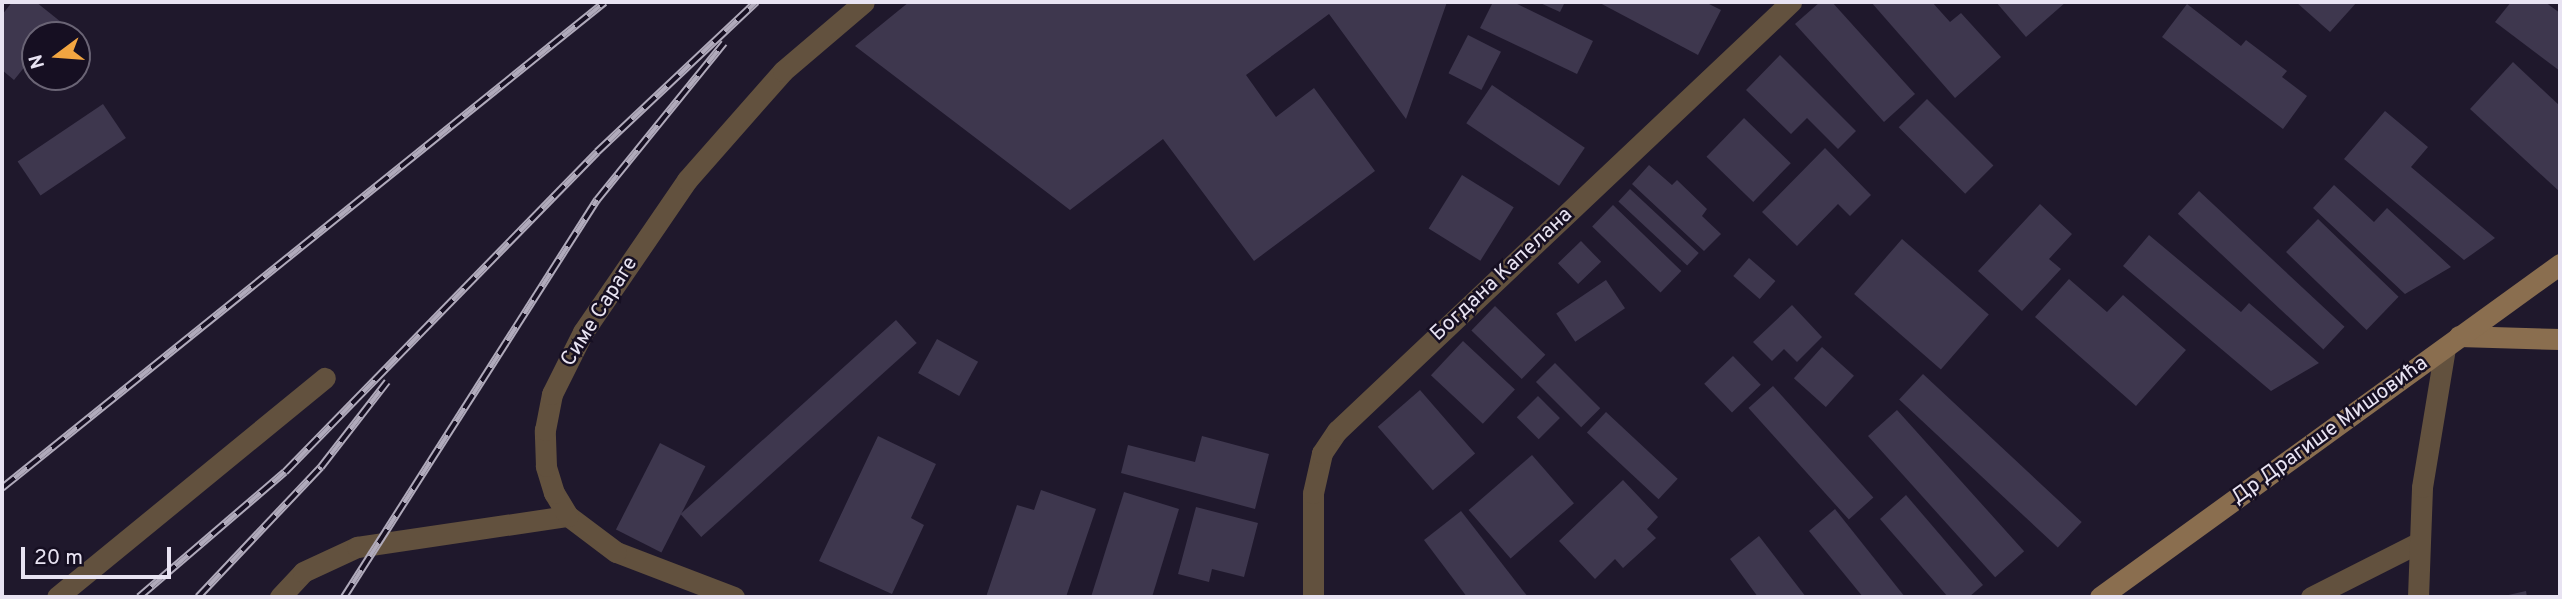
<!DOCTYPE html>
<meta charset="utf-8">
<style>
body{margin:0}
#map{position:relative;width:2562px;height:599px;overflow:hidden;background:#1f182c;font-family:Overpass,sans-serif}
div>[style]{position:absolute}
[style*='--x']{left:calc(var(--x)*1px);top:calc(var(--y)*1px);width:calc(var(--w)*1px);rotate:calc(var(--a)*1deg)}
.building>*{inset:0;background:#3e374e;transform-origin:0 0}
.lane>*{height:21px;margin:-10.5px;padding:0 10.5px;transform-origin:10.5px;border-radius:10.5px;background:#62513e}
.street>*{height:21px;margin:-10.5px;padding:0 10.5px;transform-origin:10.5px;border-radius:10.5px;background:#62513e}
.secondary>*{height:21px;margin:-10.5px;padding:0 10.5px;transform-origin:10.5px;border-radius:10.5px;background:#8a6e4f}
.rail>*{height:8px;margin-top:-4px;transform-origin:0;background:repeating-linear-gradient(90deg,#160f22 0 16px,#b0aabb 0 32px);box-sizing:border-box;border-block:2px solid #b0aabb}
span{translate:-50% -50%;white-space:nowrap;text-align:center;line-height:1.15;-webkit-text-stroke:5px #160f22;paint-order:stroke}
.street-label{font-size:21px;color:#e8e3f2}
.frame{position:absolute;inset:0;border:4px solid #e8e3f2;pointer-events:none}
.north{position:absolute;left:21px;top:21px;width:70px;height:70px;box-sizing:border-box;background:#160f22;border:2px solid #6a6475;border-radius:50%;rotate:254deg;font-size:19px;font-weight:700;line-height:28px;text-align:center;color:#e8e3f2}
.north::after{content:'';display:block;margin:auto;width:24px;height:32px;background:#f2a541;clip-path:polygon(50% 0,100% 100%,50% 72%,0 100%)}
.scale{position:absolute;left:21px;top:547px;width:150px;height:32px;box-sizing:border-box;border:4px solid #e8e3f2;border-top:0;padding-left:9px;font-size:21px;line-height:24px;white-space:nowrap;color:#e8e3f2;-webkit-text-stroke:5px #160f22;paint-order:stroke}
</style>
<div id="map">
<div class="building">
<i style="clip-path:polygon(12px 2px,36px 2px,61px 22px,50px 35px,35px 35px,35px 54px,14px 80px,2px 70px,2px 15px)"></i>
<i style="clip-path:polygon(909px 2px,1447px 2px,1406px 119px,1329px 14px,1246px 75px,1276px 117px,1314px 88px,1375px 171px,1254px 261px,1163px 139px,1070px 210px,855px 46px)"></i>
<i style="clip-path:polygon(1493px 2px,1513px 2px,1593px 41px,1577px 74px,1480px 28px)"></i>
<i style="clip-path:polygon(1538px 2px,1565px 2px,1560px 12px)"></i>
<i style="clip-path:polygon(1598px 2px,1705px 2px,1721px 10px,1698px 55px)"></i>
<i style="clip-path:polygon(1820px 2px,1832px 2px,1915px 94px,1884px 122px,1795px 24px)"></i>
<i style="clip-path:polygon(1871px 2px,1932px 2px,1950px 22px,1961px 13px,2001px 57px,1955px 98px)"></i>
<i style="clip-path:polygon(1996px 2px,2066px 2px,2026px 37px)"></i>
<i style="clip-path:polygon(2296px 2px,2357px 2px,2330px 32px)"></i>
<i style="clip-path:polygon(2511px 2px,2545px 2px,2560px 13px,2560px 71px,2495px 22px)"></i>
<i style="clip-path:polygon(2187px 4px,2241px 46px,2246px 40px,2287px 71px,2282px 77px,2307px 96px,2283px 129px,2162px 37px)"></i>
<i style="left:1468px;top:35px;width:37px;height:43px;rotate:27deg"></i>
<i style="clip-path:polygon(1780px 55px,1856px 131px,1838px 149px,1807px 118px,1791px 134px,1746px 90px)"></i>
<i style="clip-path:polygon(2513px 62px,2560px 106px,2560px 192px,2470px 109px)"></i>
<i style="left:1492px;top:85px;width:112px;height:46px;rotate:34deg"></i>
<i style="left:1927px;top:99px;width:94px;height:40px;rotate:45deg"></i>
<i style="left:103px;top:104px;width:41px;height:103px;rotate:56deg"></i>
<i style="clip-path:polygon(2385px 111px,2428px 147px,2411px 167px,2495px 238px,2464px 260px,2344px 159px)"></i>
<i style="left:1744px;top:118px;width:65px;height:54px;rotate:44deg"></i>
<i style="clip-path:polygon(1825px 148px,1871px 195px,1850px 216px,1838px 204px,1797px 246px,1762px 212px)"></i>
<i style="clip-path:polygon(1649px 165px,1672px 185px,1677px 180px,1707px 209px,1702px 216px,1721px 234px,1704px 251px,1632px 184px)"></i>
<i style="left:1462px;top:175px;width:61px;height:63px;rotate:32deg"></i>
<i style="clip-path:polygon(2334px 185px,2374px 222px,2387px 208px,2451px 267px,2405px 294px,2313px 208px)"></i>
<i style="left:1630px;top:189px;width:94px;height:17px;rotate:43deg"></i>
<i style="left:2199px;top:191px;width:199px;height:31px;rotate:43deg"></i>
<i style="clip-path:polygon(2040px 204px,2072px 234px,2049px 259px,2061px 269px,2022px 311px,1978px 271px)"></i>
<i style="left:1613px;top:205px;width:95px;height:30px;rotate:44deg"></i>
<i style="left:2318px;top:219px;width:112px;height:46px;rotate:44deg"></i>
<i style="clip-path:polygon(2149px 235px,2241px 312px,2249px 303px,2319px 363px,2271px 391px,2123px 266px)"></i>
<i style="left:1902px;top:239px;width:115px;height:73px;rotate:41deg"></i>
<i style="left:1581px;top:241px;width:29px;height:32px;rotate:46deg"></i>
<i style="left:1749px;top:258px;width:35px;height:24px;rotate:41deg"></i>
<i style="clip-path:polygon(2069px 279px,2107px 312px,2123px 295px,2186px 350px,2136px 406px,2035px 317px)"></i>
<i style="left:1606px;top:280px;width:34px;height:60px;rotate:56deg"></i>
<i style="clip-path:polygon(1792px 305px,1822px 337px,1797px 362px,1784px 349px,1772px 361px,1753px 342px)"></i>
<i style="left:1495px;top:306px;width:70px;height:34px;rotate:44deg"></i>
<i style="left:896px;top:320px;width:31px;height:290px;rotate:48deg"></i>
<i style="left:937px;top:339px;width:47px;height:39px;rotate:29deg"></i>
<i style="left:1463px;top:341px;width:71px;height:47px;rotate:43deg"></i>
<i style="left:1822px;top:347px;width:43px;height:42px;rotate:42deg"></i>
<i style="left:1733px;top:356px;width:40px;height:40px;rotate:46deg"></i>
<i style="left:1555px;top:363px;width:64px;height:27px;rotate:45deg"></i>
<i style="left:1923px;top:374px;width:217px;height:35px;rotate:43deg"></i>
<i style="left:1773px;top:386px;width:150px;height:33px;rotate:48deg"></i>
<i style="left:1420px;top:390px;width:84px;height:56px;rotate:49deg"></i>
<i style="left:1538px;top:396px;width:31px;height:30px;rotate:45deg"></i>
<i style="left:1897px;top:410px;width:190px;height:39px;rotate:48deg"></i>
<i style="left:1606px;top:412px;width:98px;height:28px;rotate:43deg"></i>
<i style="clip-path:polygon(878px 436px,936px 464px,911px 518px,924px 525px,892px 594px,819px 561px)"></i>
<i style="clip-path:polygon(1202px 436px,1269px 454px,1255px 509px,1121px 473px,1128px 445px,1195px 462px)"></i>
<i style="left:660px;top:443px;width:51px;height:97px;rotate:27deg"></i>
<i style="left:1532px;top:455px;width:64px;height:84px;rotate:49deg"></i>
<i style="clip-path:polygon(1623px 480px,1658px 517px,1647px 529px,1656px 538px,1623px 568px,1615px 559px,1595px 579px,1559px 541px)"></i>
<i style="clip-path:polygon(1041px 490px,1096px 509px,1066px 597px,986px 597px,1017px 505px,1034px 510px)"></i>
<i style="clip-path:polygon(1124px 492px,1179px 509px,1152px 597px,1091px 597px)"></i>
<i style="clip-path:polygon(1906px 495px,1983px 585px,1969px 597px,1948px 597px,1880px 519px)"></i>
<i style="clip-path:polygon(1196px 507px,1258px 523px,1244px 577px,1212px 569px,1209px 582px,1178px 574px)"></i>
<i style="clip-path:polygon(1835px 509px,1905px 597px,1863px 597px,1809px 531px)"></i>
<i style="clip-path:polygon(1461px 511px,1528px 597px,1467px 597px,1424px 540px)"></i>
<i style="clip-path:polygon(1759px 536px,1806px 597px,1758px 597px,1730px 559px)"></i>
<i style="clip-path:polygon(2526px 591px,2527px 597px,2505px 597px,2504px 596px)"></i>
</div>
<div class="lane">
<i style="--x:57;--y:597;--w:346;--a:-39.3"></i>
<i style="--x:280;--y:597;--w:34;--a:-47"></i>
<i style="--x:303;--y:572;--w:60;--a:-24.8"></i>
<i style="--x:357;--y:547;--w:213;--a:-8.4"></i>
<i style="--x:2311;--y:597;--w:120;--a:-26.8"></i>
<i style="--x:2418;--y:597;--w:110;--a:-87.9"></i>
<i style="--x:2422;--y:487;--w:141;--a:-80.6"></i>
</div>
<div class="street">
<i style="--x:734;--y:597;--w:126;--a:-159.1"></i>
<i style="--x:616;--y:552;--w:60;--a:-143.1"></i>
<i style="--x:568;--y:516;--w:27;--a:-121"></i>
<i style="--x:554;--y:493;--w:28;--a:-107"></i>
<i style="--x:546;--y:466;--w:36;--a:-92"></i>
<i style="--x:545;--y:430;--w:37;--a:-79"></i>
<i style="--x:552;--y:394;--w:69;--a:-63.4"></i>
<i style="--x:583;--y:332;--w:184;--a:-55.6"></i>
<i style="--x:687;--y:180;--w:145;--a:-48.6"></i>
<i style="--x:783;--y:71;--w:106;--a:-40.4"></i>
<i style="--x:1313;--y:597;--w:104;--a:-90"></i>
<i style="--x:1313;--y:493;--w:41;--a:-77.3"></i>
<i style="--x:1322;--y:453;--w:27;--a:-56"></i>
<i style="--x:1337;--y:431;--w:625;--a:-43.38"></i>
</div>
<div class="secondary">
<i style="--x:2459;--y:336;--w:101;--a:1.7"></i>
<i style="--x:2100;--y:597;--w:568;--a:-35.9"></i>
</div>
<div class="rail">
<i style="--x:2;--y:488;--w:774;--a:-38.87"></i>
<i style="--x:139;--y:597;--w:192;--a:-40.6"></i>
<i style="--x:285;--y:472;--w:447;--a:-45.7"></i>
<i style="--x:597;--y:152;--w:219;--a:-43.3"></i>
<i style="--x:198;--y:597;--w:179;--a:-46.6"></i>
<i style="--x:321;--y:467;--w:108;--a:-52.2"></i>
<i style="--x:344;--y:597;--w:471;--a:-57.5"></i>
<i style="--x:597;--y:200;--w:202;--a:-51"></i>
</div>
<div class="street-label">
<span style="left:1502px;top:275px;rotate:-43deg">Богдана Капелана</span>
<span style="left:600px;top:312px;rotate:-58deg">Симе Сараге</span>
<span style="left:2330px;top:431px;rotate:-36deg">Др Драгише Мишовића</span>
</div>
<div class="frame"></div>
<div class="north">N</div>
<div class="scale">20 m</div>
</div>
